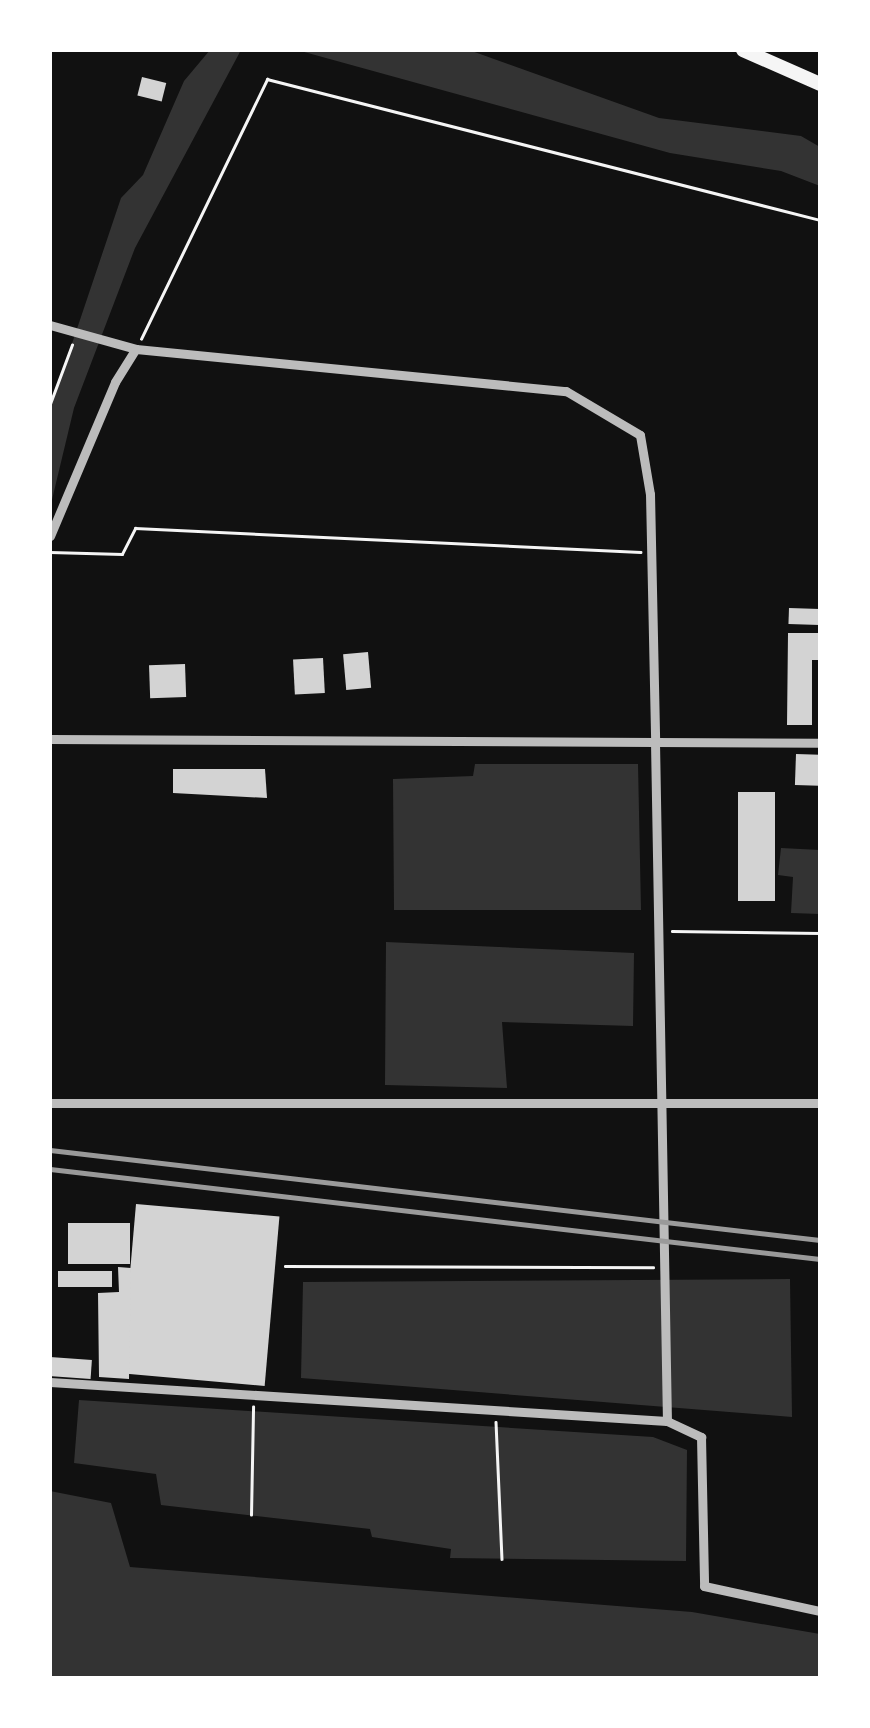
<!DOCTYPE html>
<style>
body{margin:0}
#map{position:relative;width:870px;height:1728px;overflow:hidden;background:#111;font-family:"DM Sans",sans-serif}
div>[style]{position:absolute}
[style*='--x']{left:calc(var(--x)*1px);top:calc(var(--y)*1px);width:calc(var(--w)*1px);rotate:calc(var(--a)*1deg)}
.water>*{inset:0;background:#333}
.building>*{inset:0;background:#d3d3d3;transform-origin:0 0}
.path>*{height:2.5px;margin:-1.25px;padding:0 1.25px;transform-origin:1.25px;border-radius:1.25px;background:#f5f5f5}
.minor>*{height:9px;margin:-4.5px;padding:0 4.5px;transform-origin:4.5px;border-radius:4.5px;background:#bcbcbc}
.primary>*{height:14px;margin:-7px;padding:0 7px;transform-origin:7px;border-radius:7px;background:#f5f5f5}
.rail>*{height:5px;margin:-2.5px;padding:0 2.5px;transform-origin:2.5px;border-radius:2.5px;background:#9a9a9a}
span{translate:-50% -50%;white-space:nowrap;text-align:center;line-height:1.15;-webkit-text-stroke:8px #fff;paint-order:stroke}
.frame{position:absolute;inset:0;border:52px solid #fff;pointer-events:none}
</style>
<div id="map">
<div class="water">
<i style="clip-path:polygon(210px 50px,241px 50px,135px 248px,74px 408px,50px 508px,50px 409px,121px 198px,143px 175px,184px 81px)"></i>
<i style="clip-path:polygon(297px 50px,469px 50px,659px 118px,801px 136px,820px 147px,820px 186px,781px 171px,670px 153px)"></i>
<i style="clip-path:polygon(475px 764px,638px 764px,641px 910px,394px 910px,393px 779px,473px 776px)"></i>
<i style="clip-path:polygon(781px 848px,820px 850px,820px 914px,791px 913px,793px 877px,778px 875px)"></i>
<i style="clip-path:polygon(386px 942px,634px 953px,633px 1026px,502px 1022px,507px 1088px,385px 1085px)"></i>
<i style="clip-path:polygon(790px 1279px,792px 1417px,301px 1378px,303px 1282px)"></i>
<i style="clip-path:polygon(79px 1400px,653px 1437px,687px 1450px,686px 1561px,450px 1558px,451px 1549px,372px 1537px,370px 1529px,161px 1505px,156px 1474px,74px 1463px)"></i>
<i style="clip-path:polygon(50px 1491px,111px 1503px,130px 1567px,692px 1612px,820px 1634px,820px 1678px,50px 1678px)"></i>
</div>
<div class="building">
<i style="left:142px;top:77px;width:25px;height:19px;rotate:14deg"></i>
<i style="left:789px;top:608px;width:31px;height:16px;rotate:2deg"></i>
<i style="clip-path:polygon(788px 633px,820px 633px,820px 660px,812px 660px,812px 725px,787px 725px)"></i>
<i style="left:368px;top:652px;width:36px;height:25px;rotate:85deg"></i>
<i style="left:323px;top:658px;width:35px;height:30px;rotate:87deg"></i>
<i style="left:185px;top:664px;width:33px;height:36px;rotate:88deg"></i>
<i style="left:796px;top:754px;width:24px;height:31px;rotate:2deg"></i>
<i style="clip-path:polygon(173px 769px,265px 769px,267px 798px,173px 793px)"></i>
<i style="left:738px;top:792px;width:37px;height:109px"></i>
<i style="left:136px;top:1204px;width:144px;height:170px;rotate:5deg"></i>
<i style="left:68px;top:1223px;width:62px;height:41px"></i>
<i style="clip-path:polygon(118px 1267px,131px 1268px,129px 1379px,99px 1377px,98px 1293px,119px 1292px)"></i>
<i style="left:112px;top:1271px;width:16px;height:54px;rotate:90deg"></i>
<i style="left:50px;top:1357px;width:42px;height:19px;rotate:4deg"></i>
</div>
<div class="path">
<i style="--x:141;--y:339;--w:289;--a:-64.1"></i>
<i style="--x:267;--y:79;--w:571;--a:14.3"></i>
<i style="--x:50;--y:404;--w:63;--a:-69.6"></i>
<i style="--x:50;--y:552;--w:72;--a:1.6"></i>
<i style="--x:122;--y:554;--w:29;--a:-63"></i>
<i style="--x:135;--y:528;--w:506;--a:2.72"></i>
<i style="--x:672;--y:931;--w:148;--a:0.8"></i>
<i style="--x:285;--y:1266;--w:368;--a:0.2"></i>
<i style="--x:496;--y:1422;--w:137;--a:87.5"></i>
<i style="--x:251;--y:1515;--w:108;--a:-88.9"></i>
</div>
<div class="minor">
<i style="--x:50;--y:325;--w:89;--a:15.6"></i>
<i style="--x:136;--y:349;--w:432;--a:5.6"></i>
<i style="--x:566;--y:391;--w:86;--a:30.7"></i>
<i style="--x:640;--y:435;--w:60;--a:80.4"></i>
<i style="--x:650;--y:494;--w:248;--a:88.8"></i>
<i style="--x:655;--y:742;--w:165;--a:0.3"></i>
<i style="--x:50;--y:536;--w:167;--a:-67.1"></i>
<i style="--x:115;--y:382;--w:39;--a:-58"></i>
<i style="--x:50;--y:739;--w:605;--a:0.28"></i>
<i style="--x:655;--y:742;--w:679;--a:88.99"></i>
<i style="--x:667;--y:1421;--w:38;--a:25"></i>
<i style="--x:701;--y:1437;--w:149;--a:88.8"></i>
<i style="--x:704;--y:1586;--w:119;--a:12.2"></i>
<i style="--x:50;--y:1103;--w:770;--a:0"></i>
<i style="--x:50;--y:1382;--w:618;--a:3.62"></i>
</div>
<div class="primary">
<i style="--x:743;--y:50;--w:84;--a:23.8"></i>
</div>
<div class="rail">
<i style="--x:50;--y:1150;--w:775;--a:6.67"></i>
<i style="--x:50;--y:1169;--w:775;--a:6.67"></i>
</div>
<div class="frame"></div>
</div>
